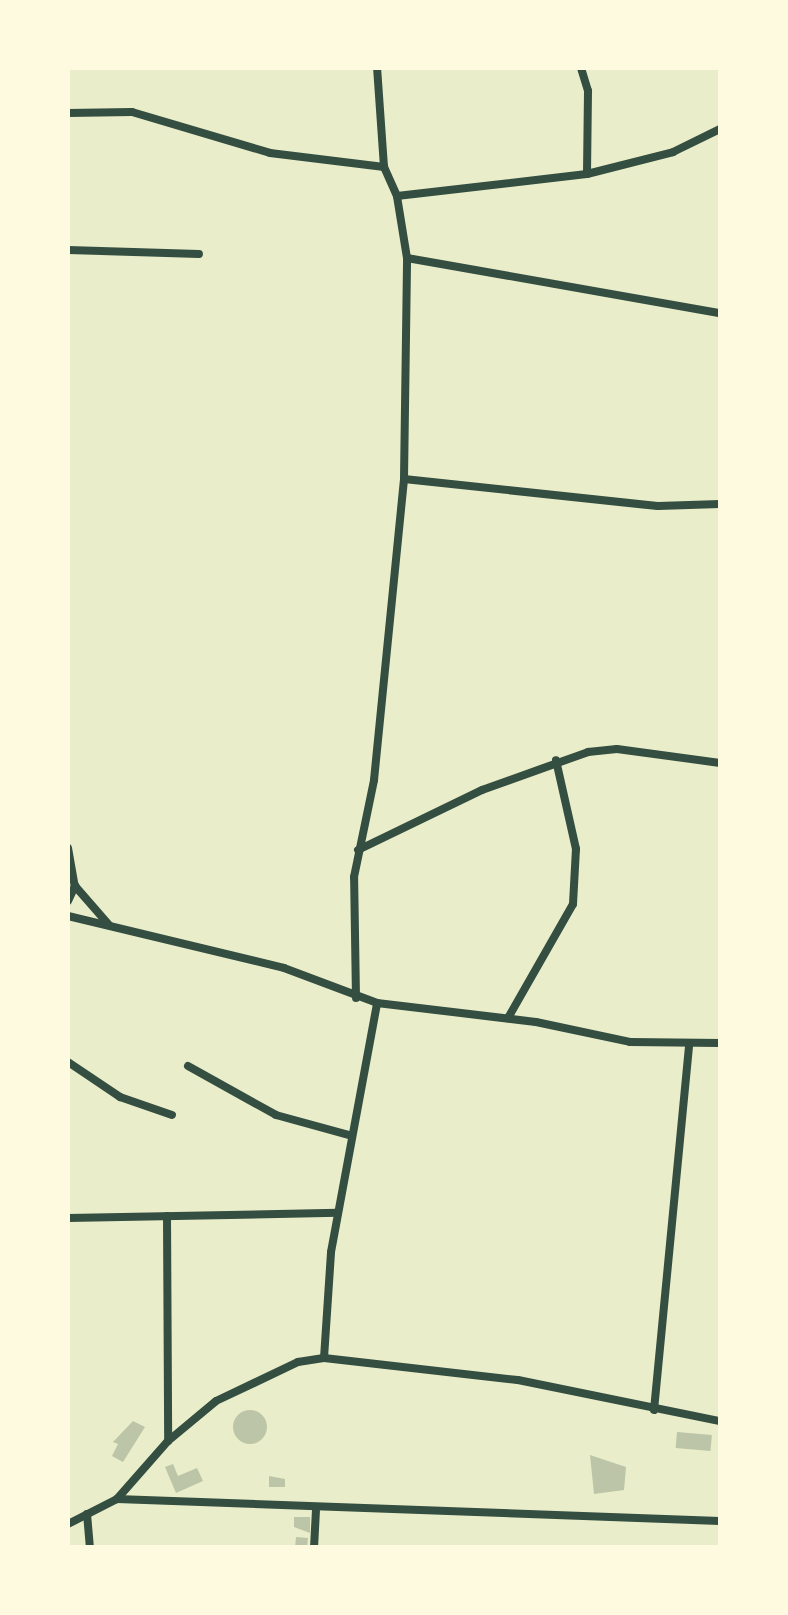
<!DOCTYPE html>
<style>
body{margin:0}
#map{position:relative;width:788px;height:1615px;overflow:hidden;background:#e9edc9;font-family:Rubik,sans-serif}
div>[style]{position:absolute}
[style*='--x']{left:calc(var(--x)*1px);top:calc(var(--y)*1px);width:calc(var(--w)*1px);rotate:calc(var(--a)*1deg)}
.building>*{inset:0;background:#bcc5a7;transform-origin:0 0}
.round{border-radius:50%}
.minor>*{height:8px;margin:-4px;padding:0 4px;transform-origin:4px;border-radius:4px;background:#344e41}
span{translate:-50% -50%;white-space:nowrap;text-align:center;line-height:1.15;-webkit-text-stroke:8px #fefae0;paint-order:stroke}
.frame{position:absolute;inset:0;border:70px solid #fefae0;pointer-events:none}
</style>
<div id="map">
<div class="building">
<i class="round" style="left:233px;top:1410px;width:34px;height:34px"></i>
<i style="clip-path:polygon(133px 1421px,145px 1427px,123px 1462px,112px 1456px,118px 1444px,113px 1442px)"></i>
<i style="left:677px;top:1432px;width:35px;height:16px;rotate:5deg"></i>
<i style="clip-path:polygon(590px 1455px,626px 1467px,624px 1490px,594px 1494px)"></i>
<i style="clip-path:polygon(173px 1464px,178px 1476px,197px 1468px,203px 1481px,176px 1493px,165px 1467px)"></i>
<i style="clip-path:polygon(269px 1476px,285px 1479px,285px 1487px,269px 1487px)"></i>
<i style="clip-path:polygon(294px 1517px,310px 1517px,310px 1533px,294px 1527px)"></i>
<i style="left:296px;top:1537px;width:12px;height:11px;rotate:5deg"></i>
</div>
<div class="minor">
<i style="--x:581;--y:68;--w:24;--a:73"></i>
<i style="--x:588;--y:91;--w:83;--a:90.7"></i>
<i style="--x:68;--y:113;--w:64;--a:-0.9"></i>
<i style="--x:132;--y:112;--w:144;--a:16.5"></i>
<i style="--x:270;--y:153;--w:115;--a:7"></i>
<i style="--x:397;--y:196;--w:191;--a:-6.6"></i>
<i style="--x:587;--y:174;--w:89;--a:-14.3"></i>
<i style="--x:673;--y:152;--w:52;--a:-26.1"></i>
<i style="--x:68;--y:250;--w:131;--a:1.7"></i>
<i style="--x:407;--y:258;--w:318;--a:10"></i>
<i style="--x:404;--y:479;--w:255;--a:6.1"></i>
<i style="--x:658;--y:506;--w:62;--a:-1.8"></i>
<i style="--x:68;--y:848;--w:39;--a:80"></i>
<i style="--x:75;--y:886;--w:52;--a:48.9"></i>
<i style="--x:358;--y:850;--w:138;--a:-25.8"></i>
<i style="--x:482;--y:790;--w:113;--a:-19.7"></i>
<i style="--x:588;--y:752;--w:29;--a:-6"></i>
<i style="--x:617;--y:749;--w:104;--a:7.7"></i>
<i style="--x:68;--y:901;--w:17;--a:-65"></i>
<i style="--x:68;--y:916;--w:222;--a:13.5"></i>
<i style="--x:284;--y:968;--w:99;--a:20.6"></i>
<i style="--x:377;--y:1003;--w:160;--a:6.8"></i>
<i style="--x:536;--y:1022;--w:96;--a:12"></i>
<i style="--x:630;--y:1042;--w:90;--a:0.6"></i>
<i style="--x:356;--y:998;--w:121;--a:-90.9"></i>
<i style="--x:354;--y:877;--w:99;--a:-78.3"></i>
<i style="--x:374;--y:780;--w:302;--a:-84.3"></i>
<i style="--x:404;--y:479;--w:221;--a:-89.2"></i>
<i style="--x:407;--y:258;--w:63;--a:-99.2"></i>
<i style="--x:397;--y:196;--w:32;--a:-114"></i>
<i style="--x:384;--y:167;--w:99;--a:-94"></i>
<i style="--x:508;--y:1018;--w:131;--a:-60.3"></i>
<i style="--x:573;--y:904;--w:55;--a:-86.9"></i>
<i style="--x:576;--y:849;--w:91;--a:-102.7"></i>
<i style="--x:68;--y:1062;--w:63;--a:33.9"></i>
<i style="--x:120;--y:1097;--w:55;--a:19.1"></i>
<i style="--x:188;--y:1066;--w:101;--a:29.1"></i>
<i style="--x:276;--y:1115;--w:76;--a:15.3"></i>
<i style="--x:167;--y:1216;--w:225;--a:89.7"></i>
<i style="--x:68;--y:1218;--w:270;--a:-1.1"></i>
<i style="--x:324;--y:1358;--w:195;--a:6.5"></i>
<i style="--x:518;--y:1380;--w:206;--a:11.5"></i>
<i style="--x:654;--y:1410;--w:368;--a:-84.5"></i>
<i style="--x:117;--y:1499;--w:77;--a:-48.7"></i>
<i style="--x:168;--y:1441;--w:62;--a:-39.8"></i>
<i style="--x:216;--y:1401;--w:91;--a:-25.4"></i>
<i style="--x:298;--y:1362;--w:26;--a:-9"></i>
<i style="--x:324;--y:1358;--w:106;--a:-86.2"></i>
<i style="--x:331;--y:1252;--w:253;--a:-79.5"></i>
<i style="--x:87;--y:1514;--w:34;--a:85"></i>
<i style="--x:68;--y:1524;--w:55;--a:-27"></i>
<i style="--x:117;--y:1499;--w:603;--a:2.09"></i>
<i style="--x:314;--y:1548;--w:39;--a:-87"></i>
</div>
<div class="frame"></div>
</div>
